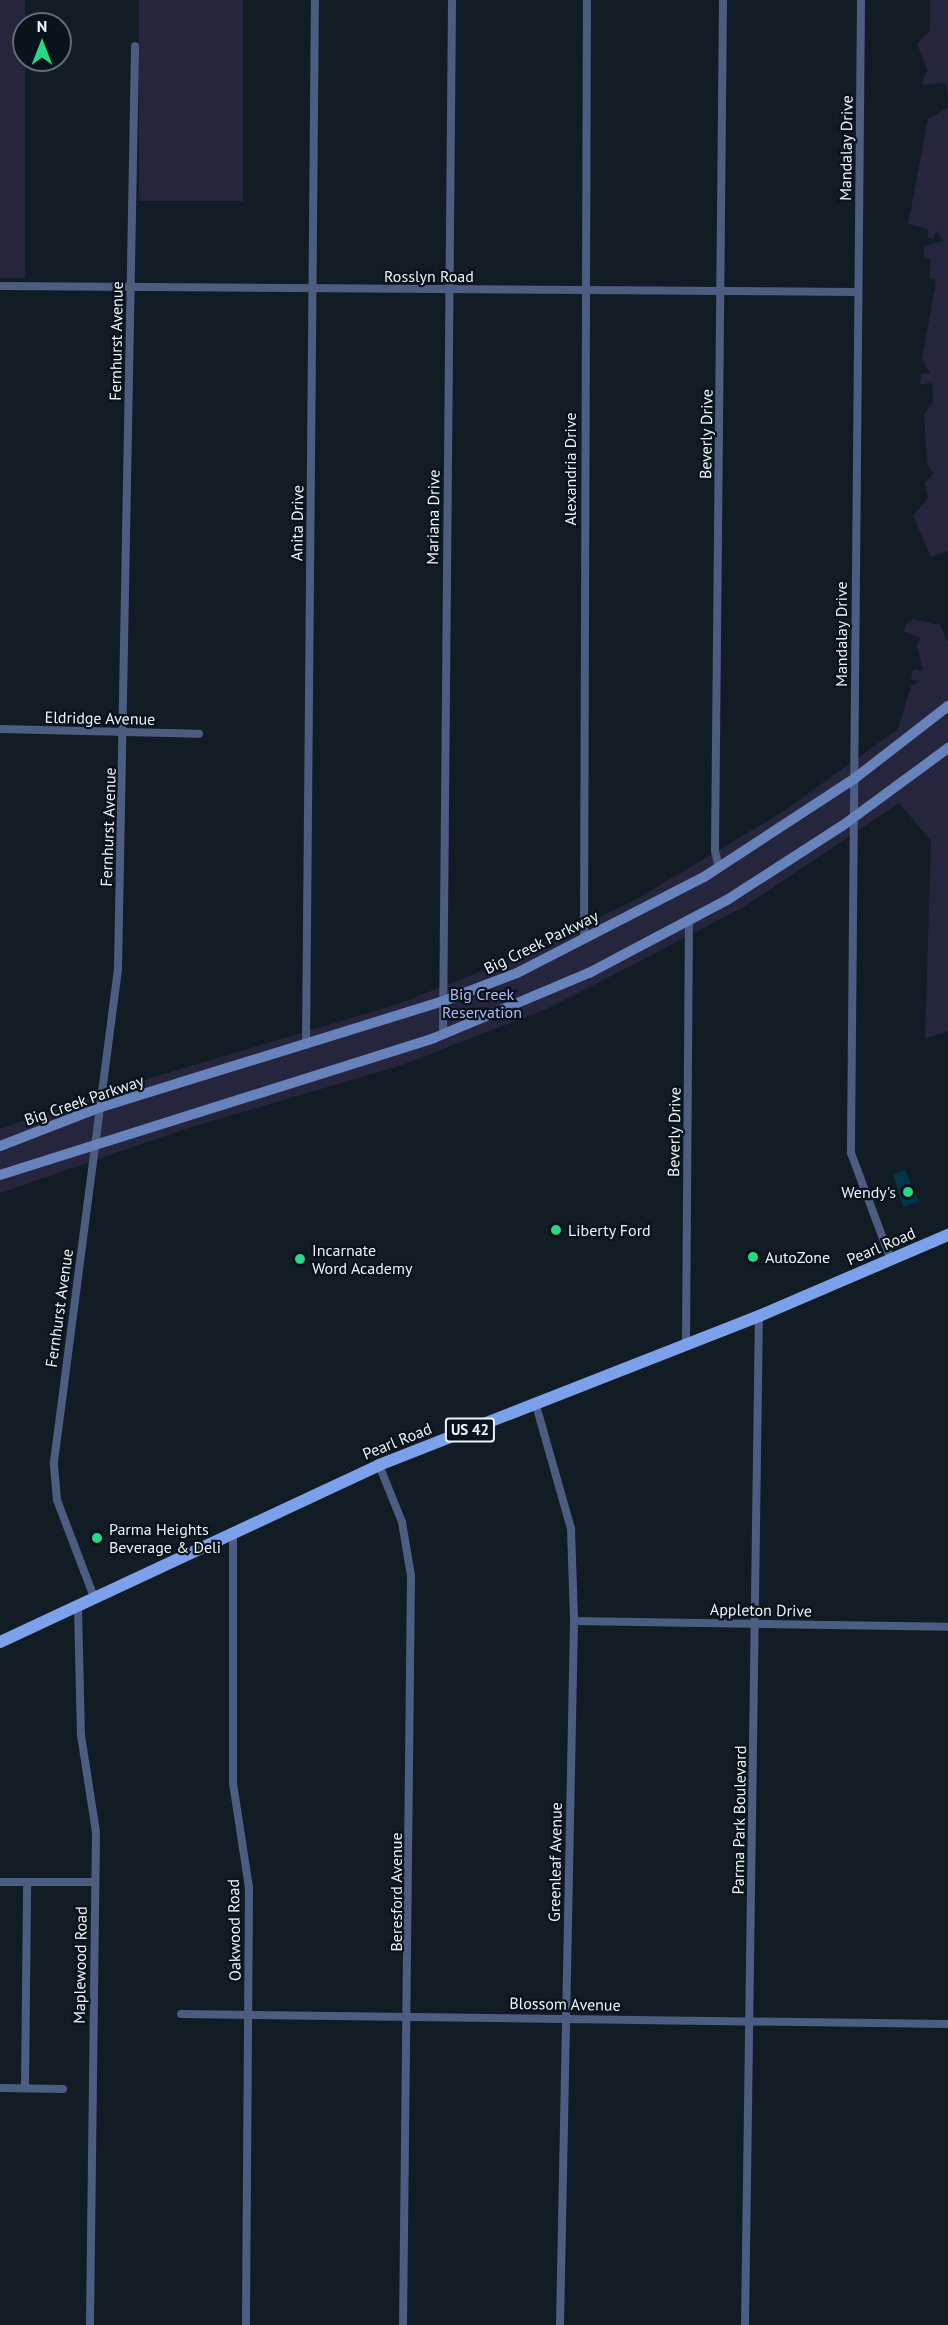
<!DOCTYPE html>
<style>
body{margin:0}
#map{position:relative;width:948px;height:2325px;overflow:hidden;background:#121c25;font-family:"PT Sans",sans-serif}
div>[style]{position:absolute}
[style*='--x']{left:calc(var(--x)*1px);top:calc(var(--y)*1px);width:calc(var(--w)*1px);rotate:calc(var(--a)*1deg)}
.green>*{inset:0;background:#25253e;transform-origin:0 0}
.building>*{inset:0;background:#013649}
.street>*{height:8px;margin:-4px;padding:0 4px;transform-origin:4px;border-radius:4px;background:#4c5d81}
.secondary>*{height:10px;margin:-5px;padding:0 5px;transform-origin:5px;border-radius:5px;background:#6883bc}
.primary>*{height:12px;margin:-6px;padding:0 6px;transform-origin:6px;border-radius:6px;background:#7da0ea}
.dots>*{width:16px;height:16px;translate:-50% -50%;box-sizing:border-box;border:3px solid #09131c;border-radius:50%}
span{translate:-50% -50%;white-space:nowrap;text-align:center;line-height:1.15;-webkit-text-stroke:4.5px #09131c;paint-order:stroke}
.shield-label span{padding:2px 4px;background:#09131c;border:2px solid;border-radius:4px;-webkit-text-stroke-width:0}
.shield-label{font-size:15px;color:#ecf3fa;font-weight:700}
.street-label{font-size:16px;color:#ecf3fa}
.park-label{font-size:16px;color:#b6b8f4}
.poi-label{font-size:16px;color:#ecf3fa}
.right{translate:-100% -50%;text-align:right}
.left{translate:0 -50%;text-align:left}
.north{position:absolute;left:12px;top:12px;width:60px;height:60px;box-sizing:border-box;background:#09131c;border:2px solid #646d75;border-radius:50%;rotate:0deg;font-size:16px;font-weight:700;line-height:24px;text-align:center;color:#ecf3fa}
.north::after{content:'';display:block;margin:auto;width:21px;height:27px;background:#29d885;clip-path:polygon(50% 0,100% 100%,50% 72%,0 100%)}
</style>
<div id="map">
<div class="green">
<i style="left:0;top:0;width:25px;height:278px"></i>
<i style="left:139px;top:0;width:104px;height:201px"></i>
<i style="clip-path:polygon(930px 0,948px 0,948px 99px,946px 83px,922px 85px,927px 69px,917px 44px,930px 30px)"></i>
<i style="clip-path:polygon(948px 107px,948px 551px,931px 557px,913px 516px,928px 498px,925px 483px,934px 473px,927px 465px,924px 414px,933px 402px,932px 383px,920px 385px,921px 374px,930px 373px,922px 360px,936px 281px,929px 278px,931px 258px,924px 259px,924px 246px,943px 241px,936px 230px,933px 239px,928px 238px,928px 229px,908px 224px,928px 119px)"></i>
<i style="clip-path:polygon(913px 619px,940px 625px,948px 642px,948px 1031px,925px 1039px,931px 841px,899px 803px,744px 907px,549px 1008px,402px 1065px,185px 1129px,0 1193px,0 1129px,117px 1088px,398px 1004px,497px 965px,633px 901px,781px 813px,898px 729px,911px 686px,920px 681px,911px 680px,913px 669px,923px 671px,917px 645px,920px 638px,904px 632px,906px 624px)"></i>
</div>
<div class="building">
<i style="clip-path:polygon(905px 1170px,919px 1201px,903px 1207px,893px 1174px)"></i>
</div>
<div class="street">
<i style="--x:861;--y:0;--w:1153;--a:90.5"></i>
<i style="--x:851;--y:1153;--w:114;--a:69.5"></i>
<i style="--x:0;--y:286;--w:858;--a:0.4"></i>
<i style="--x:0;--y:729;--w:199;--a:1.4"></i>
<i style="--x:719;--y:868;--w:18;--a:-103"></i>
<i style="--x:715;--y:850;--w:850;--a:-89.46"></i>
<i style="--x:584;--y:938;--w:938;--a:-89.82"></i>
<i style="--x:443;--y:1034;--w:1034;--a:-89.5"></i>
<i style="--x:306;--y:1045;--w:1045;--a:-89.51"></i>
<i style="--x:686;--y:1344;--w:423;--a:-89.6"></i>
<i style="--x:536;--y:1405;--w:129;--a:74.2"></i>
<i style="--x:571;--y:1529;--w:92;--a:88.1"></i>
<i style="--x:574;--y:1621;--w:704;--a:91.14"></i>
<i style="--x:379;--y:1465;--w:61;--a:68"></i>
<i style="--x:402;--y:1522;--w:55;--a:80.5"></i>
<i style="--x:411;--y:1576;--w:749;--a:90.61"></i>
<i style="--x:233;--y:1535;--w:248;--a:90"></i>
<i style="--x:233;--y:1783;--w:106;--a:81.3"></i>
<i style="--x:249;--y:1888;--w:437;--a:90.4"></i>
<i style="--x:94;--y:1597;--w:104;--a:-110.9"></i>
<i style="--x:57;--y:1500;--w:38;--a:-95"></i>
<i style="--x:54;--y:1462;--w:497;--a:-82.6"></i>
<i style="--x:118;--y:969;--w:923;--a:-88.94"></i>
<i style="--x:78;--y:1606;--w:129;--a:88.7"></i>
<i style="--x:81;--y:1735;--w:98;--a:81.2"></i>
<i style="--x:96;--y:1832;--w:493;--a:90.7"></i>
<i style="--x:574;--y:1621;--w:374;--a:0.9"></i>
<i style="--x:0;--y:1882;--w:95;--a:0"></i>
<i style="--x:181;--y:2014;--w:767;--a:0.75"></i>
<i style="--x:0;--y:2088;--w:63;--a:0.9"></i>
<i style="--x:25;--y:2088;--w:206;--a:-89.4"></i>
<i style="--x:745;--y:2325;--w:1009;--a:-89.21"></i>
</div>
<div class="secondary">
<i style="--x:0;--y:1146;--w:105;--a:-21.2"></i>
<i style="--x:98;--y:1108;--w:359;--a:-17.2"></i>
<i style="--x:441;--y:1002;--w:81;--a:-20.9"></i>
<i style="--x:517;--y:973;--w:210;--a:-27.2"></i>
<i style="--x:704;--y:877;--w:179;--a:-33.2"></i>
<i style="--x:854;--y:779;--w:119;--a:-37.8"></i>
<i style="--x:0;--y:1175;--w:455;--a:-17.5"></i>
<i style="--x:434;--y:1038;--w:168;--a:-22.8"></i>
<i style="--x:589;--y:973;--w:156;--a:-27.9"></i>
<i style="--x:727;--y:900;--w:137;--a:-32.8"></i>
<i style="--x:842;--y:826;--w:132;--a:-36.3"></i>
</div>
<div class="primary">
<i style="--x:0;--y:1642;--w:418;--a:-25"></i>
<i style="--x:379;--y:1465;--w:408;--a:-21.4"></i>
<i style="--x:759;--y:1316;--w:206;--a:-23.2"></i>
</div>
<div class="dots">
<i style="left:908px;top:1192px;background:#29d885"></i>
<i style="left:556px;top:1230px;background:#29d885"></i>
<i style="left:753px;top:1257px;background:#29d885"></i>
<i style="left:300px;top:1259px;background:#29d885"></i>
<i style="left:97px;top:1538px;background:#29d885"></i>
</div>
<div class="shield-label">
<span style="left:470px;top:1430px">US 42</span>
</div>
<div class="street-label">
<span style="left:846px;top:148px;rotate:-89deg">Mandalay Drive</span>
<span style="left:429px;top:276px">Rosslyn Road</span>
<span style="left:116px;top:341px;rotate:-89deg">Fernhurst Avenue</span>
<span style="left:706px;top:434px;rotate:-89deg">Beverly Drive</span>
<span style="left:570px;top:469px;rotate:-90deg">Alexandria Drive</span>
<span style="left:433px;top:517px;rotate:-89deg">Mariana Drive</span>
<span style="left:297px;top:523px;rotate:-89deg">Anita Drive</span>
<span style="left:841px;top:634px;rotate:-90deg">Mandalay Drive</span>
<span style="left:100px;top:718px;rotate:1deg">Eldridge Avenue</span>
<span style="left:108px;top:827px;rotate:-88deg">Fernhurst Avenue</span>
<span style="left:541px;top:942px;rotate:-26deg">Big Creek Parkway</span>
<span style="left:84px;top:1100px;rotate:-19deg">Big Creek Parkway</span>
<span style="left:674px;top:1132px;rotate:-89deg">Beverly Drive</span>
<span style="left:881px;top:1246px;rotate:-23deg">Pearl Road</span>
<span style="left:59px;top:1308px;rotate:-82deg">Fernhurst Avenue</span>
<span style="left:397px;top:1441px;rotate:-22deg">Pearl Road</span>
<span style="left:761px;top:1610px;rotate:1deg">Appleton Drive</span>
<span style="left:739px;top:1820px;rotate:-89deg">Parma Park Boulevard</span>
<span style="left:555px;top:1862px;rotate:-89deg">Greenleaf Avenue</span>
<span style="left:396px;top:1892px;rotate:-90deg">Beresford Avenue</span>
<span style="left:234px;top:1930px;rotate:-91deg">Oakwood Road</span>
<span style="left:80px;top:1965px;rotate:-89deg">Maplewood Road</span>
<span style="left:565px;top:2004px;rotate:1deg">Blossom Avenue</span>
</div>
<div class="park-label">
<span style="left:482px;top:1003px">Big Creek<br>Reservation</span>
</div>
<div class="poi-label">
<span class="right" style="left:896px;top:1192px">Wendy's</span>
<span class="left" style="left:568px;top:1230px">Liberty Ford</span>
<span class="left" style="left:312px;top:1259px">Incarnate<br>Word Academy</span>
<span class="left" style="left:765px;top:1257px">AutoZone</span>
<span class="left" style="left:109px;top:1538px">Parma Heights<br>Beverage &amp; Deli</span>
</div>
<div class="north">N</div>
</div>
